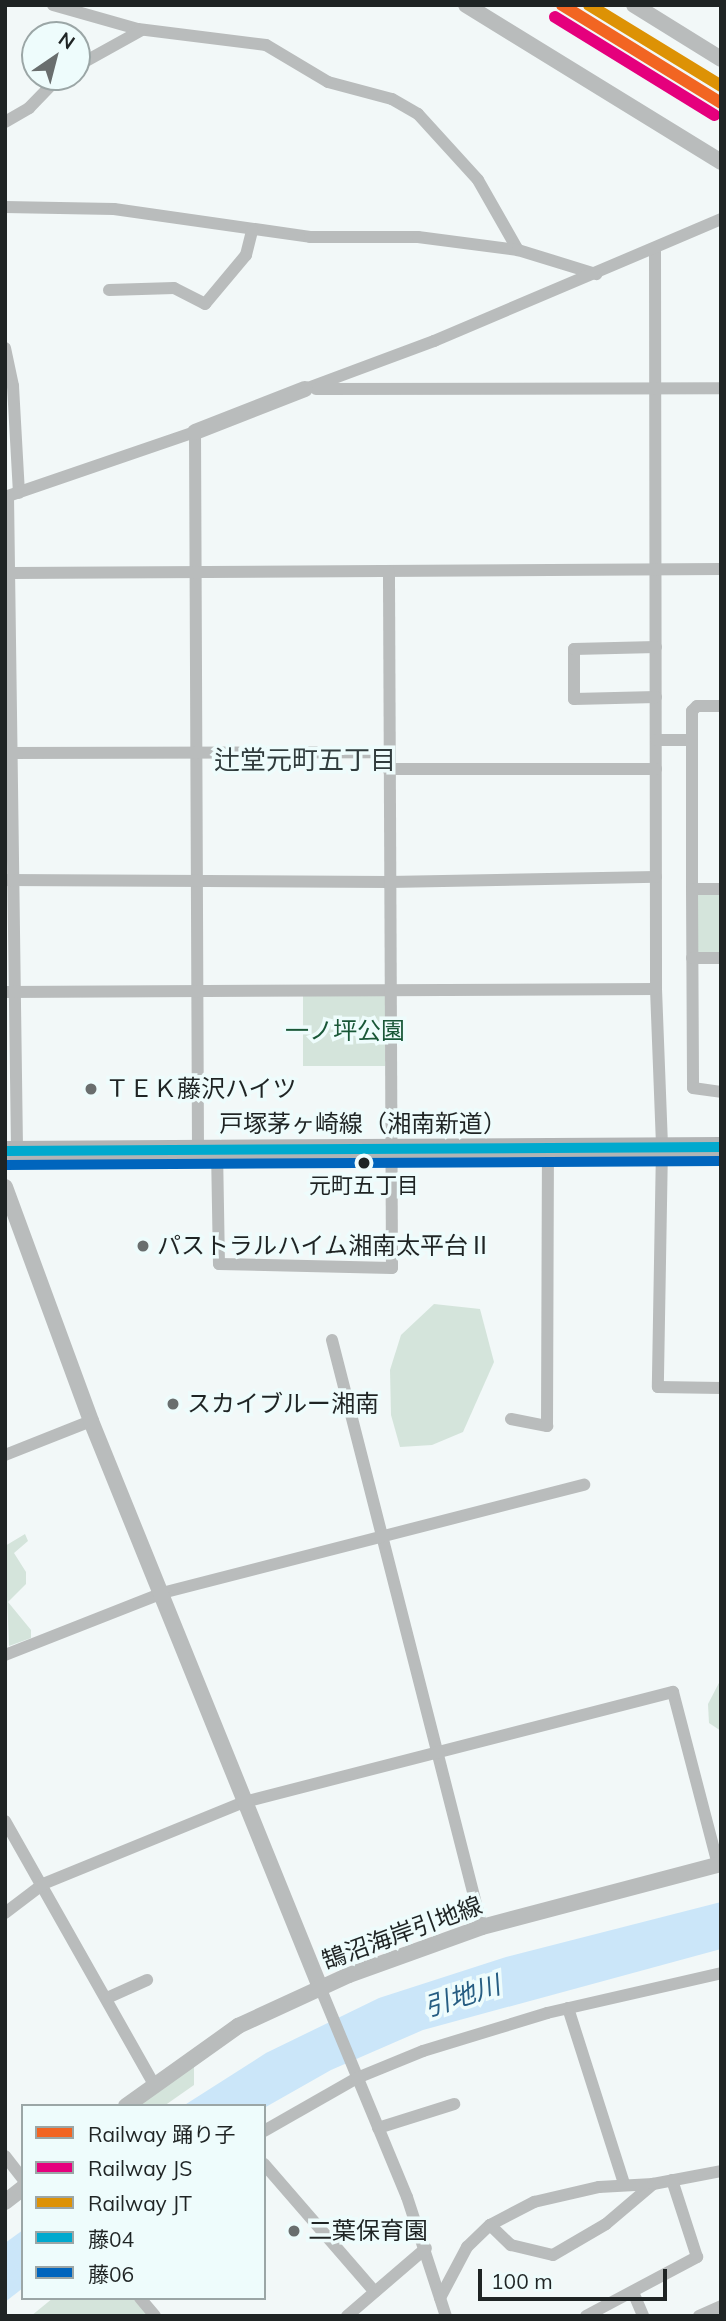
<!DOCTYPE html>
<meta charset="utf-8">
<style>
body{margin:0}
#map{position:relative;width:726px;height:2321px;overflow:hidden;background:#f2f8f8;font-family:Mulish,"Noto Sans JP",sans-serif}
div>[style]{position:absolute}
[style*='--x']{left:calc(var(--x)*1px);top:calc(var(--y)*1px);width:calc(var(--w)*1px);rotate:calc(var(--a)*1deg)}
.green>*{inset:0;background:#d4e4db;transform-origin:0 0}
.water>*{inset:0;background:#cbe6f9}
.minor>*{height:12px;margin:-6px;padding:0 6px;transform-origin:6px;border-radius:6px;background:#b9bcbc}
.tertiary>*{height:16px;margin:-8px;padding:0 8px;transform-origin:8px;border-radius:8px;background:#b9bcbc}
.primary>*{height:21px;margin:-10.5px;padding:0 10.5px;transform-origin:10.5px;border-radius:10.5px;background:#b1b4b5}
.rail>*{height:3.5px;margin-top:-1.75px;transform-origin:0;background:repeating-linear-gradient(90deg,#b6bbbb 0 14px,transparent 0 21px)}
.bus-1>*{height:10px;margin:-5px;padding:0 5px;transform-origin:5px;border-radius:5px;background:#00a9ce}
.bus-2>*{height:10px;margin:-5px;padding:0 5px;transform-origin:5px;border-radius:5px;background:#0065bd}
.rail-1>*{height:12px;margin:-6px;padding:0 6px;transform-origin:6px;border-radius:6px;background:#f26522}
.rail-2>*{height:12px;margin:-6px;padding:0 6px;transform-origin:6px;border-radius:6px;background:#e5007d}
.rail-3>*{height:12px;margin:-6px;padding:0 6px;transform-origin:6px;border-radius:6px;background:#dd9205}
.dots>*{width:19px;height:19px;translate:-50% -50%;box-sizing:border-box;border:4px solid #eefcfc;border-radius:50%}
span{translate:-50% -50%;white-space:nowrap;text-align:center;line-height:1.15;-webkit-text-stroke:7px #eefcfc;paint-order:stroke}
.bus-label{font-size:22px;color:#1f2424}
.park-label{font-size:24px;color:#195737}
.poi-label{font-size:24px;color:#1f2424}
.left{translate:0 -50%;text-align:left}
.street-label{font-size:24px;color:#1f2424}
.neighbourhood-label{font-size:26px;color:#313c3d}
.water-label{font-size:26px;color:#265d82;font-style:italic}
.frame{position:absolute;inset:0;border:7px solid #1f2424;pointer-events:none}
.legend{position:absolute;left:21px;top:2104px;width:245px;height:196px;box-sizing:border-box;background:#eefcfc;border:2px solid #9ba6a6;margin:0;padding:9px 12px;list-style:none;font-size:21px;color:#1f2424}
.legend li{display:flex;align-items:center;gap:14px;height:35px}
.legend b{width:35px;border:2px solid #9ba6a6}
.north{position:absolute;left:21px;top:21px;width:70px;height:70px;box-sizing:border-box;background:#eefcfc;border:2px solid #9ba6a6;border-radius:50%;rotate:35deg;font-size:19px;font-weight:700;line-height:28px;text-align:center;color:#1f2424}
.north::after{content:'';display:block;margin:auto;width:24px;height:32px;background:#696e6e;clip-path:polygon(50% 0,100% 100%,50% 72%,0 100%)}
.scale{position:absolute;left:478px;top:2269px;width:189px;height:32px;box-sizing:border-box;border:4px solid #1f2424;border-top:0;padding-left:9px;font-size:21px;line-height:24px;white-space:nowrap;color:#1f2424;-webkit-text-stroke:5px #eefcfc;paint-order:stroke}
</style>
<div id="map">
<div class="green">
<i style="left:692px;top:889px;width:29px;height:69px"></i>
<i style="left:303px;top:996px;width:82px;height:70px"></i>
<i style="clip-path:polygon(434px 1304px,480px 1309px,494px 1362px,463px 1432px,432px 1445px,400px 1447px,391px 1415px,390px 1370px,401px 1335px)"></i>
<i style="clip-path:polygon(25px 1534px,28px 1541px,14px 1553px,26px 1572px,26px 1584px,8px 1602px,31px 1630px,31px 1638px,9px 1646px,5px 1546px)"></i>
<i style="clip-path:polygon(721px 1679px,721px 1731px,709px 1723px,708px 1704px)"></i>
<i style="clip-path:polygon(194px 2056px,194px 2085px,164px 2106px,128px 2106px)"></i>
<i style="clip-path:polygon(53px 2298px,133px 2298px,149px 2316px,31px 2316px)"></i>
</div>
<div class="water">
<i style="clip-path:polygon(721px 1902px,721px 1949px,423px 2030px,331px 2070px,264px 2108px,183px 2106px,266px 2053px,379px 1998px,506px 1957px)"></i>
<i style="clip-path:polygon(23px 2230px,23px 2288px,5px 2302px,5px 2243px)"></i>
</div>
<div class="minor">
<i style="--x:53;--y:5;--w:88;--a:15.8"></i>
<i style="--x:138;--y:29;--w:129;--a:7.1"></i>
<i style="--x:266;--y:45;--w:72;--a:30.8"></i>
<i style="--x:328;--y:82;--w:66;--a:14.9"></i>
<i style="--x:392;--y:99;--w:30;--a:30"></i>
<i style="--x:418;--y:114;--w:89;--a:47.7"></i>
<i style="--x:478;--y:180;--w:81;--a:60.3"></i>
<i style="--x:77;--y:66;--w:74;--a:-29"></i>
<i style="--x:5;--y:122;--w:28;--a:-30"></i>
<i style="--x:29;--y:108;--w:43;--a:-45.9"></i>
<i style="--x:5;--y:207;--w:109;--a:1.1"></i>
<i style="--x:114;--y:209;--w:198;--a:8.1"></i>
<i style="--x:310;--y:237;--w:108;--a:0"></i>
<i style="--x:418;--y:237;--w:101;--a:7.4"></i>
<i style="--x:518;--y:250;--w:82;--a:17.1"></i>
<i style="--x:655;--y:248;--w:741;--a:89.92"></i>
<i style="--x:656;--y:989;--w:158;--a:87.8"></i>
<i style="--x:662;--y:1147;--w:240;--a:91"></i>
<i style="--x:658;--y:1387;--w:63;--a:0.9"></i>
<i style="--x:109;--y:290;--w:65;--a:-1.8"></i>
<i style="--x:174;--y:288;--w:35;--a:27"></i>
<i style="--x:205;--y:304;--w:64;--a:-50.1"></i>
<i style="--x:246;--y:255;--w:25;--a:-76"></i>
<i style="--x:5;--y:348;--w:39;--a:78"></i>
<i style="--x:13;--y:386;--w:107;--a:86.8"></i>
<i style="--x:305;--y:389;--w:138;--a:-20.4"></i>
<i style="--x:434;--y:341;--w:312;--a:-23"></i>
<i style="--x:316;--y:389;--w:405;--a:-0.1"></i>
<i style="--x:8;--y:496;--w:655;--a:89.21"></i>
<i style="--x:5;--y:497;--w:201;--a:-18.9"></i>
<i style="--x:195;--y:432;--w:718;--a:89.76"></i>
<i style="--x:11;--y:573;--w:710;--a:-0.32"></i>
<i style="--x:656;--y:697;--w:82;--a:178.6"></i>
<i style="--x:574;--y:699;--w:50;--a:-90"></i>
<i style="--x:574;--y:649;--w:82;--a:-1.4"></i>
<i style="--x:656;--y:740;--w:36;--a:0"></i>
<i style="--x:5;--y:753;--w:382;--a:-0.1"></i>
<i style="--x:388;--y:769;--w:268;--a:0"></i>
<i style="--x:5;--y:880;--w:384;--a:0.3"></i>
<i style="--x:389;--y:882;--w:267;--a:-1.1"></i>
<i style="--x:692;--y:889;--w:178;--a:-90"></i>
<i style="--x:692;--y:711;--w:7;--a:-45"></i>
<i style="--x:697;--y:706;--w:24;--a:0"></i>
<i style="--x:721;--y:889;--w:29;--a:180"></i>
<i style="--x:692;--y:889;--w:199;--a:89.7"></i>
<i style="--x:693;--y:1088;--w:28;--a:8"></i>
<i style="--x:692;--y:958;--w:29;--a:0"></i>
<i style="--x:5;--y:992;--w:651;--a:-0.26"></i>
<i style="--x:217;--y:1150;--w:114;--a:89"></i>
<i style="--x:219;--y:1264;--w:173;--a:1.3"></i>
<i style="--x:392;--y:1268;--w:697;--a:-90.25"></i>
<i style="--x:332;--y:1340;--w:606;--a:75.67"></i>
<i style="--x:511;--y:1419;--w:37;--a:11"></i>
<i style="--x:547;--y:1426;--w:276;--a:-89.8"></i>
<i style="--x:5;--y:1455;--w:92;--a:-21.6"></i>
<i style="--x:5;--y:1655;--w:169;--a:-21.5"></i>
<i style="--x:162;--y:1593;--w:436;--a:-14.4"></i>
<i style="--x:5;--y:1821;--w:302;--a:60.5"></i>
<i style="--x:5;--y:1913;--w:48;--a:-37.3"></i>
<i style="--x:43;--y:1884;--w:217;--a:-22.2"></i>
<i style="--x:244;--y:1802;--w:443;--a:-14.4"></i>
<i style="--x:673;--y:1692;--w:179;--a:75.4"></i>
<i style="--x:320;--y:1987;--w:227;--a:67.5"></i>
<i style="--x:407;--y:2197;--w:125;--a:71.9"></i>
<i style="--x:107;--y:1998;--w:44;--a:-24.2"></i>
<i style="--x:568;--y:2008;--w:184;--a:72.3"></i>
<i style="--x:378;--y:2128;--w:80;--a:-17.5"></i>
<i style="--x:264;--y:2131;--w:107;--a:-29.7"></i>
<i style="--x:357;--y:2078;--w:71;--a:-22.2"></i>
<i style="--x:423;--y:2051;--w:130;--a:-17"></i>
<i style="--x:547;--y:2013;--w:179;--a:-12.9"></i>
<i style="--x:5;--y:2156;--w:29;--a:52"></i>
<i style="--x:264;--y:2164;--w:169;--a:49.1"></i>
<i style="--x:490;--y:2225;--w:29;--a:44"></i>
<i style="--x:511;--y:2245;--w:43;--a:13.4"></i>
<i style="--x:553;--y:2255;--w:61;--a:-30.3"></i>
<i style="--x:606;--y:2224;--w:62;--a:-40.4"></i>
<i style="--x:633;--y:2292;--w:26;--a:67"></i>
<i style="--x:140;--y:2298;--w:23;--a:50"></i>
<i style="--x:440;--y:2298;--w:58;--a:-62.1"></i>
<i style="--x:467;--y:2247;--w:32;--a:-44"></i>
<i style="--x:490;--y:2225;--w:50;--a:-27.6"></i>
<i style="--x:534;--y:2202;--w:67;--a:-13"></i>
<i style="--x:599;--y:2187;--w:54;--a:-3.2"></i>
<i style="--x:653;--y:2184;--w:69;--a:-10.8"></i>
<i style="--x:347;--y:2316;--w:104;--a:-40.7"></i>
<i style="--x:586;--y:2316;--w:126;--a:-28"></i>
<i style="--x:697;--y:2257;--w:81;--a:-108"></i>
<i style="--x:699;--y:2316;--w:24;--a:-24"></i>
</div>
<div class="tertiary">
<i style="--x:466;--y:5;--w:299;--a:31.6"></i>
<i style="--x:634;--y:5;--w:102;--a:31.8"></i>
<i style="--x:195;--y:432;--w:118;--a:-21.4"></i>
<i style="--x:5;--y:1187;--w:249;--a:69.8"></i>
<i style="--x:91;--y:1421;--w:611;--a:67.97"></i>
<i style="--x:126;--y:2106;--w:138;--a:-35.5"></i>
<i style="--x:238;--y:2026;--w:122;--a:-24.7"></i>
<i style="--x:349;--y:1975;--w:141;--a:-19.8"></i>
<i style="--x:482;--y:1927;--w:247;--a:-14.8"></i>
<i style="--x:5;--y:2202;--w:23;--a:-38"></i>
</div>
<div class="primary">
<i style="--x:5;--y:1151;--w:716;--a:-0.32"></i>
</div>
<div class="rail">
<i style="--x:590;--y:5;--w:153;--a:31.4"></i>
</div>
<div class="bus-1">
<i style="--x:5;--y:1151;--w:716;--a:-0.32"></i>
</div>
<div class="bus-2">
<i style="--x:5;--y:1165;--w:716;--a:-0.32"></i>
</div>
<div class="rail-1">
<i style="--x:562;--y:5;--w:187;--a:31.6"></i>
</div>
<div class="rail-2">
<i style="--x:555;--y:17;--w:187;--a:31.6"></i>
</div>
<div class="rail-3">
<i style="--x:589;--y:5;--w:155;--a:31.5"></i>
</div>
<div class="dots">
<i style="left:91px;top:1089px;background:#696e6e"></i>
<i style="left:364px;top:1163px;background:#1f2424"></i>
<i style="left:143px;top:1246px;background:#696e6e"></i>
<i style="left:173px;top:1404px;background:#696e6e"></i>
<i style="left:294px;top:2231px;background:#696e6e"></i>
</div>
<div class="bus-label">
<span style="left:364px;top:1186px">元町五丁目</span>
</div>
<div class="park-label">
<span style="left:345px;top:1031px">一ノ坪公園</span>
</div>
<div class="poi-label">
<span class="left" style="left:105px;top:1089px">ＴＥＫ藤沢ハイツ</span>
<span class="left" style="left:157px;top:1246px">パストラルハイム湘南太平台Ⅱ</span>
<span class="left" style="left:187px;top:1404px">スカイブルー湘南</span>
<span class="left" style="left:308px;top:2231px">二葉保育園</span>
</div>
<div class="street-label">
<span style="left:363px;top:1124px">戸塚茅ヶ崎線（湘南新道）</span>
<span style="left:402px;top:1933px;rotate:-20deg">鵠沼海岸引地線</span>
</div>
<div class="neighbourhood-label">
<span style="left:305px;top:760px">辻堂元町五丁目</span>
</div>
<div class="water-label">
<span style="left:462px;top:1996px;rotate:-18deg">引地川</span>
</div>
<div class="frame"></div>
<ul class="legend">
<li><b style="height:9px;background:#f26522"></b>Railway 踊り子</li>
<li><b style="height:9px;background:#e5007d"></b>Railway JS</li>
<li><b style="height:9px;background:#dd9205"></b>Railway JT</li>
<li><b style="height:9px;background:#00a9ce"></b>藤04</li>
<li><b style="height:9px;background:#0065bd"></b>藤06</li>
</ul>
<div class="north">N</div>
<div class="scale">100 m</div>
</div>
